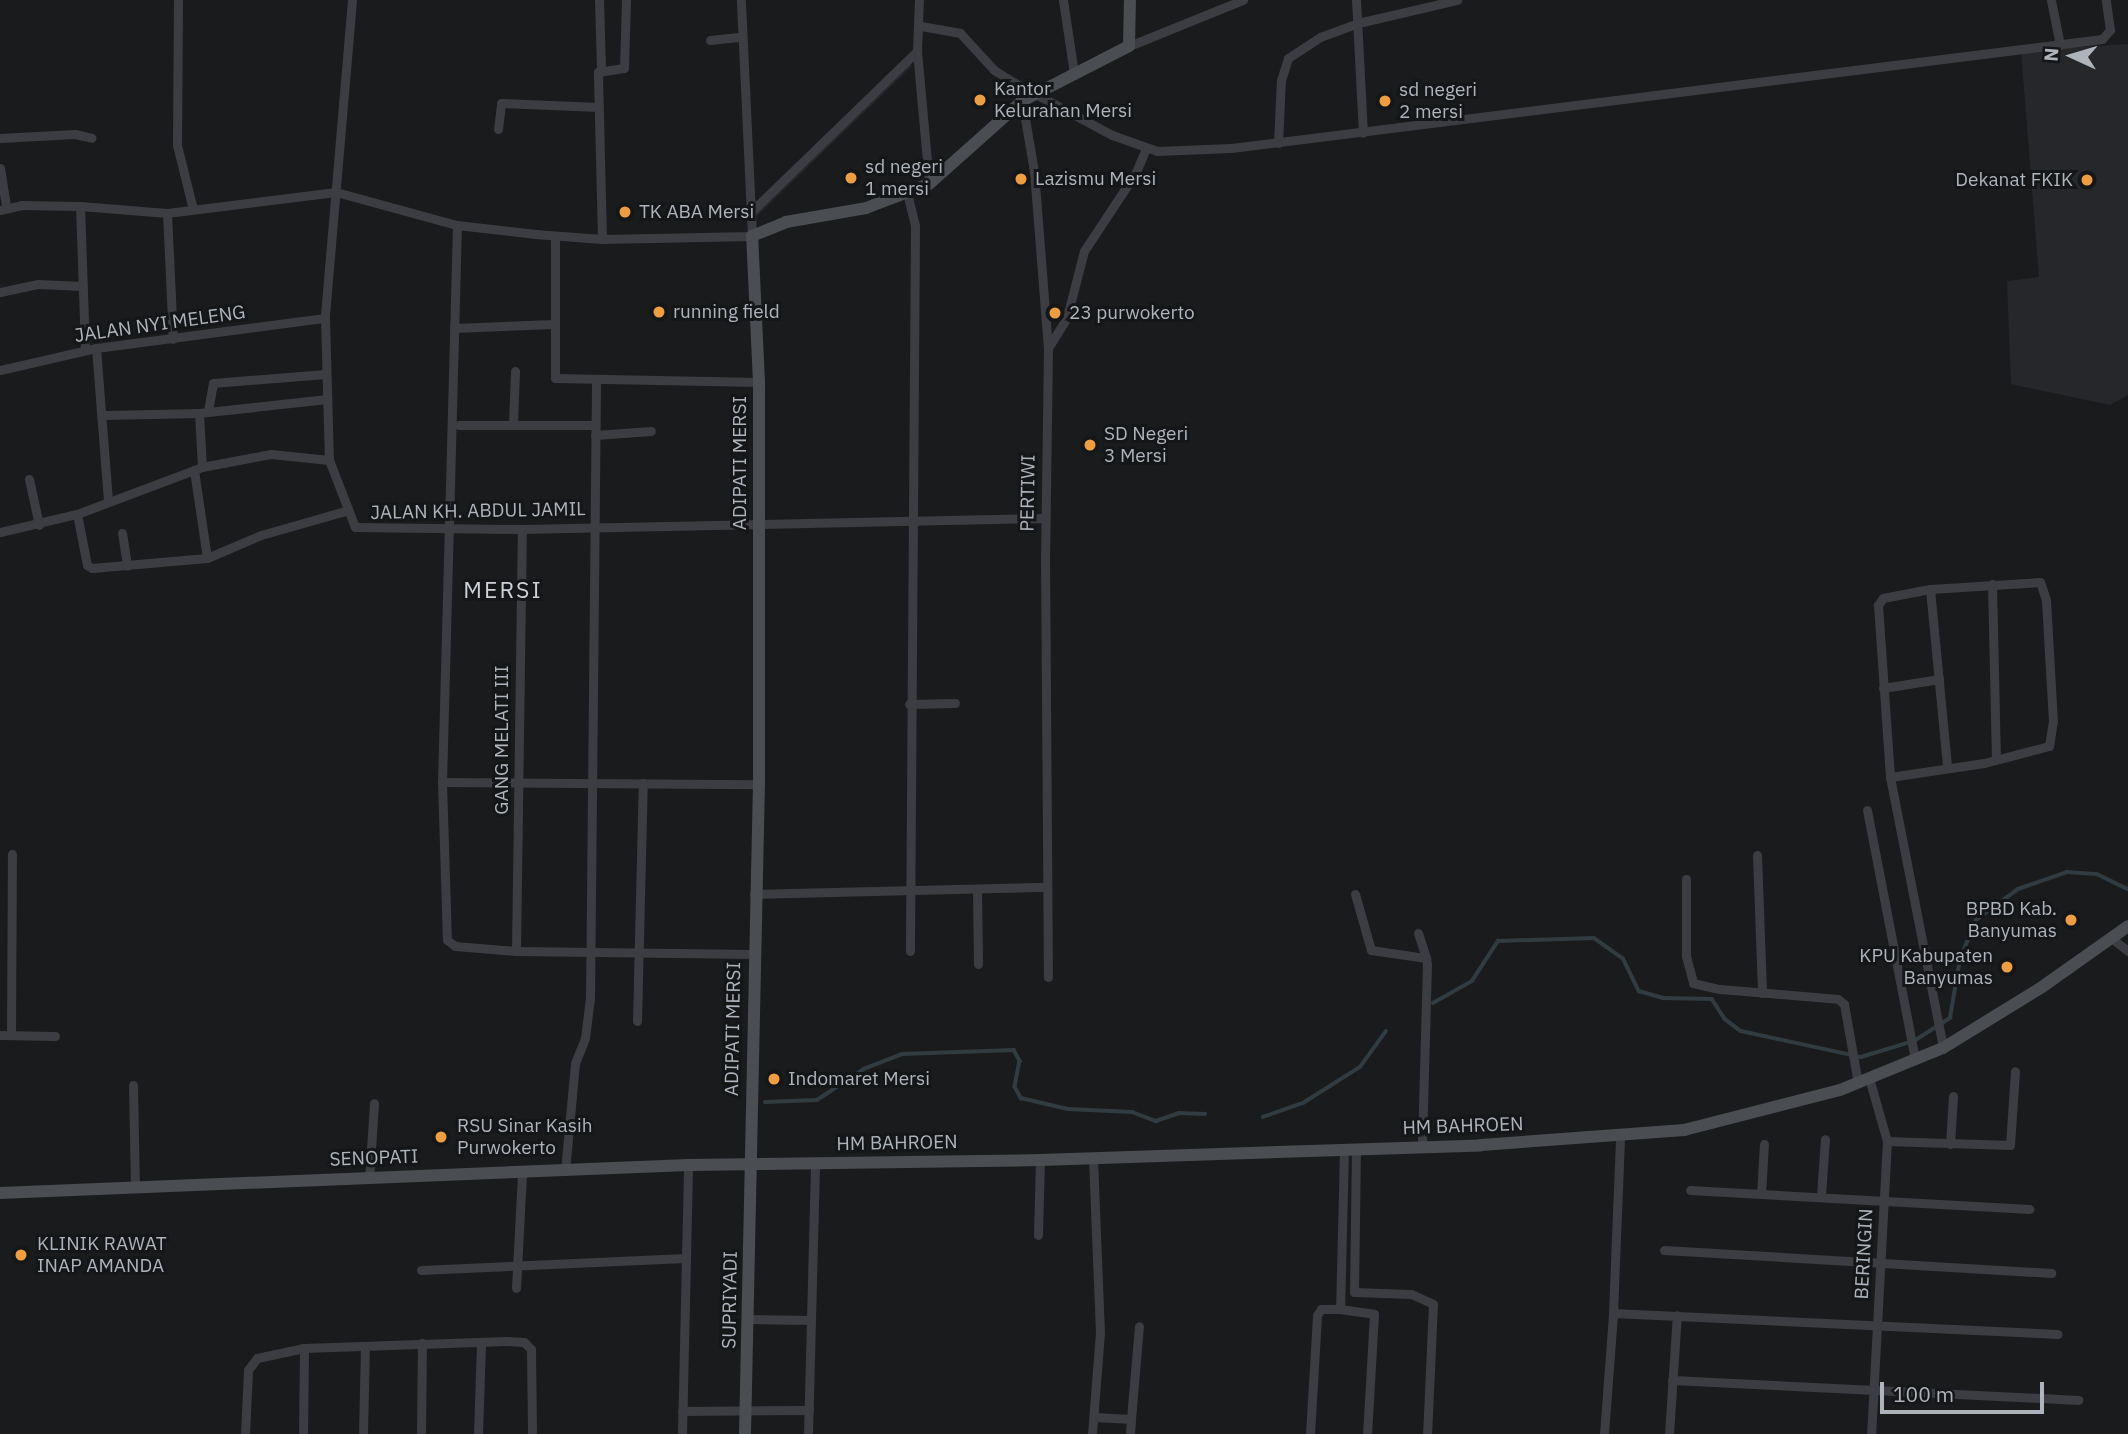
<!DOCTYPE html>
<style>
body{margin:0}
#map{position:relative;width:2128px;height:1434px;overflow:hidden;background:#1a1b1d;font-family:"IBM Plex Sans",sans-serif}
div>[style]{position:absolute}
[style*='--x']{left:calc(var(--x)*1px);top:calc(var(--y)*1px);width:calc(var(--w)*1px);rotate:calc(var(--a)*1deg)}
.built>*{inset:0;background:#26272a}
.stream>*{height:3.5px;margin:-1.75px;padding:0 1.75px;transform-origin:1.75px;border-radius:1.75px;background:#303c41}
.street>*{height:9px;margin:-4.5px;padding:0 4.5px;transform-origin:4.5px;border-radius:4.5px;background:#3c3d42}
.secondary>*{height:12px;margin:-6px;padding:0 6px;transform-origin:6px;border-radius:6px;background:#4a4d52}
.dots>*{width:19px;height:19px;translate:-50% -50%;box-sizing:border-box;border:4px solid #151618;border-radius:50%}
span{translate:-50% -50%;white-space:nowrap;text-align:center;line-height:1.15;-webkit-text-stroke:6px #151618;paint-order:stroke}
.poi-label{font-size:19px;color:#aeb4bc}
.left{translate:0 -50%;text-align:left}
.right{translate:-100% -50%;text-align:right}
.street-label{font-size:19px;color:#aeb4bc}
.quarter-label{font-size:23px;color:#ced2d8;letter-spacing:2px}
.north{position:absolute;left:2037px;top:21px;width:70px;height:70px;-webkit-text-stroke:5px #151618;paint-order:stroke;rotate:274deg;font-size:19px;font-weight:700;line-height:28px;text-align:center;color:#aeb4bc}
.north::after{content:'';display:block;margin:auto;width:24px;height:32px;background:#aeb4bc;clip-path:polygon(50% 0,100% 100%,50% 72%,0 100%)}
.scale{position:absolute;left:1880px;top:1382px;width:164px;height:32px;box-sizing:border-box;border:4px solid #aeb4bc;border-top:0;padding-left:9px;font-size:21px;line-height:24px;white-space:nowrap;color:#aeb4bc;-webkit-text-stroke:5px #151618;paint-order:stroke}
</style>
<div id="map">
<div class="built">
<i style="clip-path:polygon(2128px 44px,2128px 395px,2110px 405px,2011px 384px,2007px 281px,2039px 277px,2021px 51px)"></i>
<i style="clip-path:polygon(905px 59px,912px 66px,755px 218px,753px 204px)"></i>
</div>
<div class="stream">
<i style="--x:1433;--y:1003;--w:45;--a:-29.4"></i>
<i style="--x:1472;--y:981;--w:48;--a:-57"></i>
<i style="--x:1498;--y:941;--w:96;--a:-1.8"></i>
<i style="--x:1594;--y:938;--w:35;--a:35"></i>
<i style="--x:1623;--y:958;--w:37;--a:64"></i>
<i style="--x:1639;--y:991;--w:25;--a:16"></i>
<i style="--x:1663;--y:998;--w:49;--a:1.2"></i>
<i style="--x:1712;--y:999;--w:24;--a:57"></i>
<i style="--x:1725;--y:1019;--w:20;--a:37"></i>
<i style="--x:1741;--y:1031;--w:123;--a:12.2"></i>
<i style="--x:1861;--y:1057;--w:55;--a:-16.8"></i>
<i style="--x:1914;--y:1041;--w:43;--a:-32.6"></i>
<i style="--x:1950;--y:1018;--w:60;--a:-80.4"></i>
<i style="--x:1960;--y:959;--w:42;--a:-67.7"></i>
<i style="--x:1976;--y:920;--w:52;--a:-36.4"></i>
<i style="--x:2018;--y:889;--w:52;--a:-19.1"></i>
<i style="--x:2067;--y:872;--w:30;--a:4"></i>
<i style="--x:2097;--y:874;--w:34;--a:26"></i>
<i style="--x:765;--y:1102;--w:52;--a:-2.2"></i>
<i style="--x:817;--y:1100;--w:56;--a:-33.4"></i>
<i style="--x:864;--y:1069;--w:41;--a:-21.5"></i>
<i style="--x:902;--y:1054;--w:112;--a:-2"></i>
<i style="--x:1014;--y:1050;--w:13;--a:61"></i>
<i style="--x:1020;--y:1061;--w:26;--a:101"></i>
<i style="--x:1015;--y:1087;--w:13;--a:61"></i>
<i style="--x:1021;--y:1098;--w:48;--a:13.2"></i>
<i style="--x:1068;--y:1109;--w:64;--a:2.7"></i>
<i style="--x:1132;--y:1112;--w:26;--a:21"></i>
<i style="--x:1156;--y:1121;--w:24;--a:-19"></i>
<i style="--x:1179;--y:1113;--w:26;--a:2"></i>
<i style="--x:1263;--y:1117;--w:42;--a:-19.3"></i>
<i style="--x:1303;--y:1103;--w:67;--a:-32.3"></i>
<i style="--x:1360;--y:1067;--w:44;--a:-54.2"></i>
</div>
<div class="street">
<i style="--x:178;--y:0;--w:145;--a:90.4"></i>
<i style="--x:177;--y:145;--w:66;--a:76"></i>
<i style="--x:352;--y:0;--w:319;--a:94.9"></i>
<i style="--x:325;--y:318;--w:142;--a:88.4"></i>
<i style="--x:329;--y:460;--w:72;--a:68.8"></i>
<i style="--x:355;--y:527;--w:167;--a:0.7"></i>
<i style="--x:522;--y:529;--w:523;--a:-1.2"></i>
<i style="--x:599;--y:0;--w:69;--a:88.3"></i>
<i style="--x:1063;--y:0;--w:75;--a:81.5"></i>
<i style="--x:1356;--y:0;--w:133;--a:87"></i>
<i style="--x:2051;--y:0;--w:46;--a:78.7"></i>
<i style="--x:921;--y:26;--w:40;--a:10"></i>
<i style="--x:960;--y:33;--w:50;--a:47.4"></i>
<i style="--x:994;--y:70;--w:25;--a:32"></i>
<i style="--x:1015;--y:83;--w:110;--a:28.2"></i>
<i style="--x:1112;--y:135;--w:48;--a:19.6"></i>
<i style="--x:1157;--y:151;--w:74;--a:-2.3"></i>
<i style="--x:1231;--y:148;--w:878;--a:-7.13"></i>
<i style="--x:2102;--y:39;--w:12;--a:-48"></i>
<i style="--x:2110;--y:30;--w:30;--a:-98"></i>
<i style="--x:710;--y:40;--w:31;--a:-6"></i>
<i style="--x:1129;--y:46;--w:123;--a:-22"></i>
<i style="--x:917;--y:51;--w:134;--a:84.8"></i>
<i style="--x:1022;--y:101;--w:71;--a:80.3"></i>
<i style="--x:1034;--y:171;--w:178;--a:85.5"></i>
<i style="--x:1048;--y:348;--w:206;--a:90.8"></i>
<i style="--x:1045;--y:554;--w:423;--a:89.6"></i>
<i style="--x:498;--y:129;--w:26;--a:-83"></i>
<i style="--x:501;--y:103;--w:98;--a:2.3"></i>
<i style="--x:0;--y:138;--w:75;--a:-3.1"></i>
<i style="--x:75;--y:134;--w:17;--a:13"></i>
<i style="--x:1278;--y:143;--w:63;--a:-87.3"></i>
<i style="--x:1281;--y:80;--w:23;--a:-72"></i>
<i style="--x:1288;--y:58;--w:38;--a:-33"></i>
<i style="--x:1320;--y:37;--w:40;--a:-20.2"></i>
<i style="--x:1358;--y:23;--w:102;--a:-13.1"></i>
<i style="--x:0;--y:168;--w:39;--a:81"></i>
<i style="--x:907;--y:193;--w:34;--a:76"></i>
<i style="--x:915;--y:226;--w:725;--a:90.4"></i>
<i style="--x:80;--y:206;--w:144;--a:88"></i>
<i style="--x:0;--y:210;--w:22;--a:-13"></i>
<i style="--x:21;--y:205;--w:59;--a:1"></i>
<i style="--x:80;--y:206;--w:87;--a:4.6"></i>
<i style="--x:167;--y:213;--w:170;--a:-7.1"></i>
<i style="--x:336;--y:192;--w:125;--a:15.3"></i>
<i style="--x:457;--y:225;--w:79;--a:6.6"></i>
<i style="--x:535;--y:234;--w:67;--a:4.3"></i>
<i style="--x:602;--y:239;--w:150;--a:-1.1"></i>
<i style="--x:752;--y:236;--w:236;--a:-92.7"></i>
<i style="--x:167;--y:213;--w:126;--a:87.3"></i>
<i style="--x:750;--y:213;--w:233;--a:-44.1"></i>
<i style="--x:917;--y:51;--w:51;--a:-87.8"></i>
<i style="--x:457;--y:225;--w:557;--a:91.54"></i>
<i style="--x:442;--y:782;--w:158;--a:88.2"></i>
<i style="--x:447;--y:940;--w:10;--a:37"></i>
<i style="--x:455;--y:946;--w:61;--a:4.7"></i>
<i style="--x:516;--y:951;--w:237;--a:0.7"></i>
<i style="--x:555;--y:236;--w:142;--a:90"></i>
<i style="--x:555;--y:378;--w:204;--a:1.1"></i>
<i style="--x:602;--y:239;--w:167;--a:-91.4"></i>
<i style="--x:598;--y:72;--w:26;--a:-9"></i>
<i style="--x:624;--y:68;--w:68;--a:-88.3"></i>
<i style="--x:0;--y:292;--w:39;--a:-12"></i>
<i style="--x:38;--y:284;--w:44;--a:2.6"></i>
<i style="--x:454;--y:328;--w:100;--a:-2.3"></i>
<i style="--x:96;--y:348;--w:153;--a:85.5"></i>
<i style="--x:1048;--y:348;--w:36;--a:-58"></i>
<i style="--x:1067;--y:317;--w:68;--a:-75.6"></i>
<i style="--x:1084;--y:251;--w:95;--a:-56.6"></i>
<i style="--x:1136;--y:172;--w:25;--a:-67"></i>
<i style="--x:0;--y:370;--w:98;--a:-12.9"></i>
<i style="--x:96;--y:348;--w:231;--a:-7.5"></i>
<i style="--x:208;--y:411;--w:28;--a:-80"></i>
<i style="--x:213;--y:383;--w:113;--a:-4.6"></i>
<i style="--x:199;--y:413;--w:54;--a:86.8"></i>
<i style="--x:105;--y:415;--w:94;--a:-1.2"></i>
<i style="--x:199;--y:413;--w:129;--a:-6.2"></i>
<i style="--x:513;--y:424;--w:53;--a:-87.8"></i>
<i style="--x:459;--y:425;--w:136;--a:0"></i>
<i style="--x:595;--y:435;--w:56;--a:-4.1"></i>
<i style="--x:194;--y:470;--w:89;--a:81.6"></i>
<i style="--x:29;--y:479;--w:47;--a:77.7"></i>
<i style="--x:77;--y:514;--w:52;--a:78.9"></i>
<i style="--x:87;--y:565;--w:6;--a:31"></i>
<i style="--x:92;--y:568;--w:115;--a:-5"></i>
<i style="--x:207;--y:558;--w:59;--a:-23.1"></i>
<i style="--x:261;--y:535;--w:87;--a:-15.9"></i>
<i style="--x:0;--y:532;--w:79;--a:-13.2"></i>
<i style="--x:77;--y:514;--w:134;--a:-20.6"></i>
<i style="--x:202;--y:467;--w:70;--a:-10.7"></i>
<i style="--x:271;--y:454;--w:58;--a:5.9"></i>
<i style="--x:122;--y:533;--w:33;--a:81"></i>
<i style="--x:1992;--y:584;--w:176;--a:88.7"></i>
<i style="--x:1930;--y:589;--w:179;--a:84.5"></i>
<i style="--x:1883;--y:688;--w:57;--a:-9.1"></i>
<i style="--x:909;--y:704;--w:46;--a:-1.2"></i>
<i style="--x:1890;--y:777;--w:95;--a:-8.5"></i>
<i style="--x:1984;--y:763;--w:67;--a:-14.7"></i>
<i style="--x:2049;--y:746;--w:24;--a:-81"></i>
<i style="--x:2053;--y:722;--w:122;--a:-93.3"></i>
<i style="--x:2046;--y:600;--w:19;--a:-108"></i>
<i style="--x:2040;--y:582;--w:110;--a:176.4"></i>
<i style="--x:1930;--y:589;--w:48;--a:169.2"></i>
<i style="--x:1883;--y:598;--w:9;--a:126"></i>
<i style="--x:1878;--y:605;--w:172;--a:86"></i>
<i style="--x:1890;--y:777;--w:276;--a:78.9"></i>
<i style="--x:442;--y:782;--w:317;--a:0.4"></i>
<i style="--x:1867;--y:810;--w:254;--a:79.1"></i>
<i style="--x:1757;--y:855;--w:138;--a:87.9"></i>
<i style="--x:1686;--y:879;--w:77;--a:90"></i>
<i style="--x:1686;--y:956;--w:28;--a:75"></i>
<i style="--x:1693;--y:983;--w:28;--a:13"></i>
<i style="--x:1720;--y:989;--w:118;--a:4.8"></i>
<i style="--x:1838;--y:999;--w:8;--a:40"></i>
<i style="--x:1844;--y:1004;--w:80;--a:80"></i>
<i style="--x:977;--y:890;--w:74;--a:89.2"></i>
<i style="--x:754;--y:894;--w:293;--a:-1.4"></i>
<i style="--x:1355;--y:894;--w:58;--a:74.1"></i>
<i style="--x:1371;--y:950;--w:56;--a:8.3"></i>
<i style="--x:1426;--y:958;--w:6;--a:81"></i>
<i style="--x:1427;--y:964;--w:183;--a:91.6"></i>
<i style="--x:1418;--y:933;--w:26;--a:72"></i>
<i style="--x:2110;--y:937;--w:23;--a:38"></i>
<i style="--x:516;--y:951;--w:422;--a:-89.2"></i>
<i style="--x:637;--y:1021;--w:238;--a:-88.6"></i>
<i style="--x:0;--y:1035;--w:55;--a:1"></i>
<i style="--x:11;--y:1035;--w:181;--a:-89.7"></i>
<i style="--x:1869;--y:1078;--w:66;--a:74.1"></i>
<i style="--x:1887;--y:1141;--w:293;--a:93.1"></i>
<i style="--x:133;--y:1085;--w:101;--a:88.9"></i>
<i style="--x:1887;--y:1141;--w:123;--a:1.9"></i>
<i style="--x:2010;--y:1145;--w:74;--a:-86.1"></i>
<i style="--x:1950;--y:1144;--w:48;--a:-86.4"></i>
<i style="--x:1344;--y:1149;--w:160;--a:91.4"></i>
<i style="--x:1340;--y:1309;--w:34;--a:8"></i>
<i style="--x:1374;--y:1314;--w:120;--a:93.3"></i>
<i style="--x:1356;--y:1149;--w:143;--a:90.8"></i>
<i style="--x:1354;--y:1292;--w:57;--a:2"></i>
<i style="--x:1411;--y:1294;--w:24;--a:24"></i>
<i style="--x:1433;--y:1304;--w:130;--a:92.6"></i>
<i style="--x:565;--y:1171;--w:108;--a:-84.7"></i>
<i style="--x:575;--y:1063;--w:27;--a:-68"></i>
<i style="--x:585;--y:1038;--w:39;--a:-83"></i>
<i style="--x:590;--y:999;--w:617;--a:-89.44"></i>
<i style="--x:369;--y:1179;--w:76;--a:-86.2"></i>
<i style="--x:1690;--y:1190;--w:340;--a:3.2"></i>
<i style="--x:1761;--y:1194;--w:50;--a:-86.6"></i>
<i style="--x:1821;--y:1195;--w:56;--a:-85.9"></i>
<i style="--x:1038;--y:1235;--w:75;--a:-88.5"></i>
<i style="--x:1664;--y:1250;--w:388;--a:3.4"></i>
<i style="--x:421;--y:1270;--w:264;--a:-2.6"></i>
<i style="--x:516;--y:1288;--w:115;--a:-87"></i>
<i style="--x:1613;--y:1313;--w:176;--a:-87.7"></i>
<i style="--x:749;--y:1319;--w:61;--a:0.9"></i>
<i style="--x:1672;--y:1380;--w:407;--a:2.8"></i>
<i style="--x:682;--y:1411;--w:127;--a:-0.5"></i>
<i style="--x:1094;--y:1417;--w:37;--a:3"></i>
<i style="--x:1131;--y:1419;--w:93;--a:-85.1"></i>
<i style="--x:245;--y:1434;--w:64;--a:-87.3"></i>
<i style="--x:248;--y:1370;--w:15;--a:-53"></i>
<i style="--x:257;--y:1358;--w:48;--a:-12"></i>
<i style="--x:304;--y:1348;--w:202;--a:-2"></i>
<i style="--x:506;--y:1341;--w:18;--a:3"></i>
<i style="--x:524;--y:1342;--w:10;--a:45"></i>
<i style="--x:531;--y:1349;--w:85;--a:89.3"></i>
<i style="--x:303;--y:1434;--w:86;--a:-89.3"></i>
<i style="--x:363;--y:1434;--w:87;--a:-88.7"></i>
<i style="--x:421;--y:1434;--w:91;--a:-89.4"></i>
<i style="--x:478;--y:1434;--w:92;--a:-88.1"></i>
<i style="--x:682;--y:1434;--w:269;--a:-88.7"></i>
<i style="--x:808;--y:1434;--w:270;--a:-88.5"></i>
<i style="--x:1092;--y:1434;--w:101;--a:-85.5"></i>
<i style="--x:1100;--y:1333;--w:175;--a:-92.3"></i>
<i style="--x:1130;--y:1434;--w:15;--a:-86"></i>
<i style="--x:1310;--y:1434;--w:119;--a:-86.6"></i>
<i style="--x:1317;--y:1315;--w:7;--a:-56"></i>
<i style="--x:1321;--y:1309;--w:19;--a:0"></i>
<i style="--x:1604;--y:1434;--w:121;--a:-85.7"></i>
<i style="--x:1613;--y:1313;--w:445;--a:2.7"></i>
<i style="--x:1669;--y:1434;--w:119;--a:-86.2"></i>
</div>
<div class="secondary">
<i style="--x:0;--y:1193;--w:689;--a:-2.33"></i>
<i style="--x:688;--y:1165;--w:352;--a:-0.8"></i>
<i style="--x:1040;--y:1160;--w:441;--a:-1.9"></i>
<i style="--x:1481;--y:1145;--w:204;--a:-4.2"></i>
<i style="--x:1684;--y:1130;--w:161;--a:-14.4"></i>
<i style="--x:1840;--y:1090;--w:111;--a:-22.2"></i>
<i style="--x:1943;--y:1048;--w:116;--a:-31.6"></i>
<i style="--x:2042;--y:987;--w:105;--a:-35.3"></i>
<i style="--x:745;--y:1434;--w:650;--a:-88.77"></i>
<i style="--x:759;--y:784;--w:402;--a:-90"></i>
<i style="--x:759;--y:382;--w:146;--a:-92.7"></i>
<i style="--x:752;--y:236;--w:37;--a:-22"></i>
<i style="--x:786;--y:222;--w:81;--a:-9.9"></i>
<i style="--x:866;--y:208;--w:67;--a:-20.9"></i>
<i style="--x:929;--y:184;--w:125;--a:-41.7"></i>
<i style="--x:1022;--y:101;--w:120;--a:-27.2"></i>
<i style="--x:1129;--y:46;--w:46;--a:-88.8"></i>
</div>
<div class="dots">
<i style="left:980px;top:100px;background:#ed9d42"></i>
<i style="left:1385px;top:101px;background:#ed9d42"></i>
<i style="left:851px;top:178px;background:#ed9d42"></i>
<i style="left:1021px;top:179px;background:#ed9d42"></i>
<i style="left:2087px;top:180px;background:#ed9d42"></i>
<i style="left:625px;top:212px;background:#ed9d42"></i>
<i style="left:659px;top:312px;background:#ed9d42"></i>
<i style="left:1055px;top:313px;background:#ed9d42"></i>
<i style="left:1090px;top:445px;background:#ed9d42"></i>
<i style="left:2071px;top:920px;background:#ed9d42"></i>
<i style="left:2007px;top:967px;background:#ed9d42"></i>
<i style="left:774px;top:1079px;background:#ed9d42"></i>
<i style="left:441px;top:1137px;background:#ed9d42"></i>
<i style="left:21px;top:1255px;background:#ed9d42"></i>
</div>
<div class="poi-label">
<span class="left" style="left:994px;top:100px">Kantor<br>Kelurahan Mersi</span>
<span class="left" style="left:1399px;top:101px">sd negeri<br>2 mersi</span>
<span class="left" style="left:865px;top:178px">sd negeri<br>1 mersi</span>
<span class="left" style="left:1035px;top:179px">Lazismu Mersi</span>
<span class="right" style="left:2073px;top:180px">Dekanat FKIK</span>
<span class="left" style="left:639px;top:212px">TK ABA Mersi</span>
<span class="left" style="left:673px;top:312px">running field</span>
<span class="left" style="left:1069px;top:313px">23 purwokerto</span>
<span class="left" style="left:1104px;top:445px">SD Negeri<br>3 Mersi</span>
<span class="right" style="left:2057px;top:920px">BPBD Kab.<br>Banyumas</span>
<span class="right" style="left:1993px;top:967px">KPU Kabupaten<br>Banyumas</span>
<span class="left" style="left:788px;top:1079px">Indomaret Mersi</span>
<span class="left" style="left:457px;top:1137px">RSU Sinar Kasih<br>Purwokerto</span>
<span class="left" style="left:37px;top:1255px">KLINIK RAWAT<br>INAP AMANDA</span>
</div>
<div class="street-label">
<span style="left:160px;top:324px;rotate:-8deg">JALAN NYI MELENG</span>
<span style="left:740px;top:463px;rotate:-90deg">ADIPATI MERSI</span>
<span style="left:1028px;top:493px;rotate:-89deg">PERTIWI</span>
<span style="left:478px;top:511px;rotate:-1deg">JALAN KH. ABDUL JAMIL</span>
<span style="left:502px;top:740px;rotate:-90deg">GANG MELATI III</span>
<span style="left:733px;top:1029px;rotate:-89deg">ADIPATI MERSI</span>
<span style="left:1463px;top:1126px;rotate:-2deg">HM BAHROEN</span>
<span style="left:897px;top:1143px;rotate:-1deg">HM BAHROEN</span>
<span style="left:374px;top:1158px;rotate:-2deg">SENOPATI</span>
<span style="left:1864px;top:1254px;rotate:-87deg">BERINGIN</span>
<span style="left:730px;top:1300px;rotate:-89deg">SUPRIYADI</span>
</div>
<div class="quarter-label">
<span style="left:503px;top:589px">MERSI</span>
</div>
<div class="north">N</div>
<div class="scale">100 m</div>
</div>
